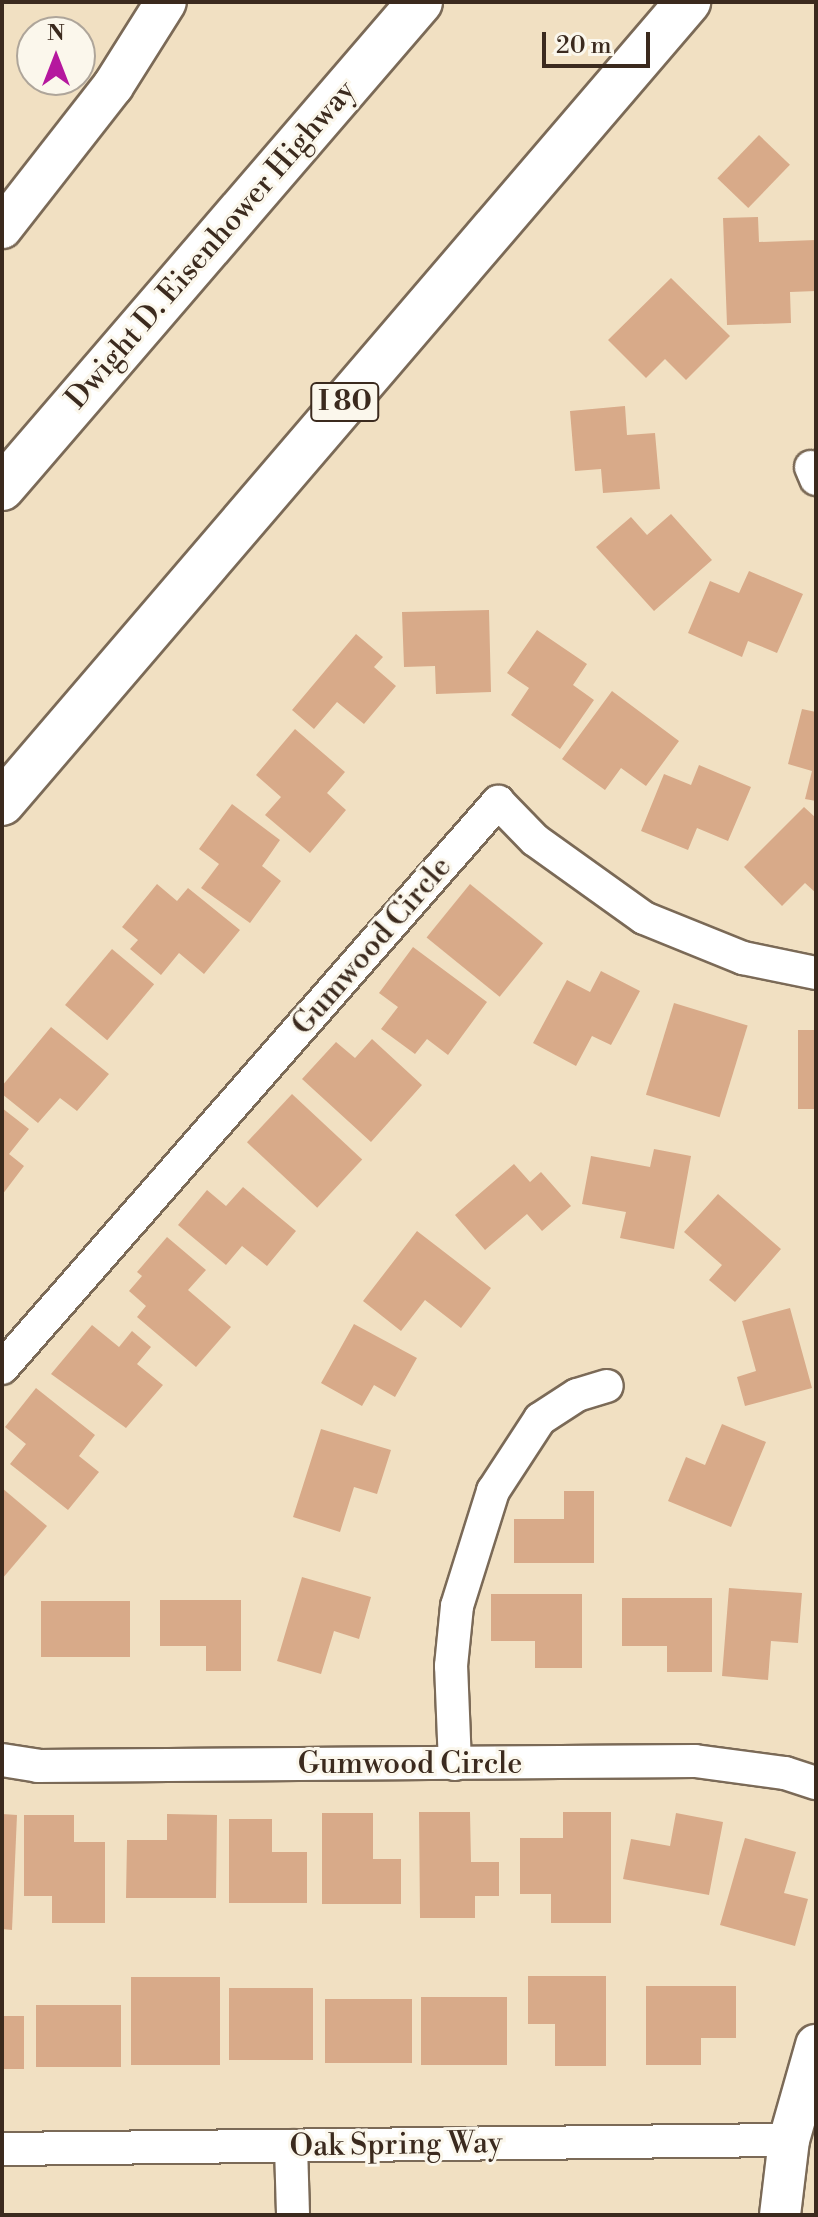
<!DOCTYPE html>
<style>
body{margin:0}
#map{position:relative;width:818px;height:2217px;overflow:hidden;background:#f1e0c2;font-family:"Libre Bodoni",serif}
div>[style]{position:absolute}
[style*='--x']{left:calc(var(--x)*1px);top:calc(var(--y)*1px);width:calc(var(--w)*1px);rotate:calc(var(--a)*1deg)}
.building>*{inset:0;background:#d8aa89;transform-origin:0 0}
.roads{filter:drop-shadow(2px 0 #7b6a57) drop-shadow(-2px 0 #7b6a57) drop-shadow(0 2px #7b6a57) drop-shadow(0 -2px #7b6a57)}
.minor>*{height:32px;margin:-16px;padding:0 16px;transform-origin:16px;border-radius:16px;background:#fff}
.tertiary>*{height:40px;margin:-20px;padding:0 20px;transform-origin:20px;border-radius:20px;background:#fff}
.motorway>*{height:44px;margin:-22px;padding:0 22px;transform-origin:22px;border-radius:22px;background:#fff}
span{translate:-50% -50%;white-space:nowrap;text-align:center;line-height:1.15;-webkit-text-stroke:6px #fbf7ec;paint-order:stroke}
.shield-label span{padding:2px 6px;background:#fbf7ec;border:2px solid;border-radius:6px;-webkit-text-stroke-width:0}
.shield-label{font-size:28px;color:#3b2a1e;font-weight:700}
.street-label{font-size:30px;color:#3b2a1e}
.frame{position:absolute;inset:0;border:4px solid #3b2a1e;pointer-events:none}
.north{position:absolute;left:16px;top:16px;width:80px;height:80px;box-sizing:border-box;background:#fbf7ec;border:2px solid #aea59a;border-radius:50%;rotate:0deg;font-size:22px;font-weight:700;line-height:32px;text-align:center;color:#3b2a1e}
.north::after{content:'';display:block;margin:auto;width:28px;height:36px;background:#b5179e;clip-path:polygon(50% 0,100% 100%,50% 72%,0 100%)}
.scale{position:absolute;left:542px;top:32px;width:108px;height:36px;box-sizing:border-box;border:4px solid #3b2a1e;border-top:0;padding-left:10px;font-size:24px;line-height:28px;white-space:nowrap;color:#3b2a1e;-webkit-text-stroke:6px #fbf7ec;paint-order:stroke}
</style>
<div id="map">
<div class="building">
<i style="left:759px;top:135px;width:43px;height:60px;rotate:44deg"></i>
<i style="clip-path:polygon(758px 217px,759px 242px,816px 240px,816px 291px,790px 292px,791px 323px,727px 325px,723px 218px)"></i>
<i style="clip-path:polygon(671px 278px,730px 336px,686px 380px,665px 359px,646px 378px,608px 340px)"></i>
<i style="clip-path:polygon(625px 406px,627px 435px,655px 433px,660px 489px,603px 493px,601px 469px,575px 471px,570px 411px)"></i>
<i style="clip-path:polygon(671px 514px,712px 560px,654px 611px,596px 547px,631px 517px,647px 535px)"></i>
<i style="clip-path:polygon(749px 571px,803px 594px,777px 653px,748px 641px,742px 657px,688px 633px,710px 581px,739px 593px)"></i>
<i style="clip-path:polygon(489px 610px,491px 692px,436px 694px,435px 666px,404px 667px,402px 612px)"></i>
<i style="clip-path:polygon(537px 630px,587px 664px,573px 685px,594px 700px,560px 749px,511px 715px,529px 688px,507px 673px)"></i>
<i style="clip-path:polygon(356px 634px,383px 657px,374px 667px,396px 686px,364px 724px,337px 702px,314px 729px,292px 710px)"></i>
<i style="clip-path:polygon(612px 691px,679px 741px,646px 786px,621px 768px,605px 790px,562px 759px)"></i>
<i style="clip-path:polygon(802px 709px,816px 712px,816px 801px,805px 799px,812px 771px,788px 764px)"></i>
<i style="clip-path:polygon(295px 729px,345px 772px,327px 793px,346px 810px,310px 853px,265px 815px,281px 797px,256px 775px)"></i>
<i style="clip-path:polygon(699px 765px,751px 787px,728px 841px,697px 828px,688px 850px,641px 831px,664px 774px,691px 785px)"></i>
<i style="clip-path:polygon(232px 804px,280px 840px,262px 866px,281px 881px,250px 923px,201px 888px,219px 864px,199px 849px)"></i>
<i style="clip-path:polygon(804px 807px,816px 818px,816px 893px,805px 883px,782px 906px,744px 867px)"></i>
<i style="clip-path:polygon(157px 884px,177px 901px,188px 888px,240px 930px,204px 974px,179px 953px,161px 975px,130px 949px,138px 940px,122px 927px)"></i>
<i style="left:470px;top:884px;width:94px;height:69px;rotate:39deg"></i>
<i style="clip-path:polygon(413px 947px,487px 1002px,448px 1055px,427px 1039px,415px 1054px,381px 1029px,398px 1007px,379px 993px)"></i>
<i style="left:112px;top:949px;width:55px;height:73px;rotate:40deg"></i>
<i style="clip-path:polygon(601px 971px,640px 991px,611px 1045px,592px 1036px,576px 1066px,533px 1043px,567px 980px,590px 992px)"></i>
<i style="left:674px;top:1003px;width:77px;height:96px;rotate:17deg"></i>
<i style="clip-path:polygon(51px 1027px,109px 1074px,77px 1111px,60px 1098px,38px 1123px,2px 1094px,2px 1086px)"></i>
<i style="left:798px;top:1030px;width:18px;height:79px"></i>
<i style="clip-path:polygon(372px 1039px,422px 1085px,371px 1142px,302px 1079px,336px 1042px,355px 1058px)"></i>
<i style="left:292px;top:1094px;width:96px;height:66px;rotate:43deg"></i>
<i style="clip-path:polygon(2px 1108px,29px 1129px,9px 1154px,24px 1166px,2px 1195px)"></i>
<i style="clip-path:polygon(654px 1149px,691px 1156px,674px 1249px,620px 1238px,626px 1212px,582px 1204px,591px 1156px,650px 1167px)"></i>
<i style="clip-path:polygon(514px 1164px,530px 1182px,541px 1172px,571px 1206px,542px 1231px,527px 1214px,485px 1250px,455px 1215px)"></i>
<i style="clip-path:polygon(243px 1187px,296px 1231px,267px 1266px,242px 1246px,226px 1265px,178px 1225px,207px 1190px,226px 1206px)"></i>
<i style="clip-path:polygon(718px 1194px,781px 1249px,735px 1302px,709px 1280px,722px 1265px,684px 1232px)"></i>
<i style="clip-path:polygon(417px 1231px,491px 1288px,461px 1328px,425px 1300px,401px 1331px,363px 1301px)"></i>
<i style="clip-path:polygon(167px 1237px,206px 1270px,188px 1290px,231px 1327px,196px 1367px,137px 1317px,146px 1306px,129px 1291px,142px 1276px,137px 1272px)"></i>
<i style="clip-path:polygon(790px 1308px,812px 1388px,745px 1406px,737px 1377px,756px 1371px,742px 1321px)"></i>
<i style="clip-path:polygon(354px 1324px,417px 1358px,395px 1397px,374px 1385px,362px 1406px,321px 1383px)"></i>
<i style="clip-path:polygon(92px 1325px,119px 1347px,132px 1331px,151px 1347px,137px 1364px,163px 1385px,126px 1428px,51px 1374px)"></i>
<i style="clip-path:polygon(36px 1388px,95px 1435px,79px 1456px,99px 1472px,68px 1510px,10px 1464px,26px 1444px,5px 1427px)"></i>
<i style="clip-path:polygon(722px 1424px,766px 1442px,731px 1527px,668px 1501px,686px 1457px,705px 1465px)"></i>
<i style="clip-path:polygon(321px 1429px,391px 1450px,377px 1494px,354px 1487px,340px 1532px,293px 1517px)"></i>
<i style="clip-path:polygon(2px 1488px,47px 1526px,2px 1579px)"></i>
<i style="clip-path:polygon(564px 1491px,594px 1491px,594px 1563px,514px 1563px,514px 1519px,564px 1519px)"></i>
<i style="clip-path:polygon(302px 1577px,371px 1597px,359px 1639px,334px 1631px,321px 1674px,277px 1661px)"></i>
<i style="clip-path:polygon(729px 1588px,802px 1593px,798px 1643px,771px 1641px,768px 1680px,722px 1676px)"></i>
<i style="clip-path:polygon(491px 1594px,582px 1594px,582px 1668px,535px 1668px,535px 1641px,491px 1641px)"></i>
<i style="clip-path:polygon(622px 1598px,712px 1598px,712px 1672px,667px 1672px,667px 1646px,622px 1646px)"></i>
<i style="clip-path:polygon(160px 1600px,241px 1600px,241px 1671px,206px 1671px,206px 1646px,160px 1646px)"></i>
<i style="left:41px;top:1601px;width:89px;height:56px"></i>
<i style="clip-path:polygon(419px 1812px,470px 1812px,471px 1862px,499px 1862px,499px 1896px,475px 1896px,475px 1918px,420px 1918px)"></i>
<i style="clip-path:polygon(563px 1812px,611px 1812px,611px 1923px,551px 1923px,551px 1894px,520px 1894px,520px 1838px,563px 1838px)"></i>
<i style="clip-path:polygon(322px 1813px,373px 1813px,373px 1859px,401px 1859px,401px 1904px,322px 1904px)"></i>
<i style="clip-path:polygon(676px 1813px,723px 1822px,709px 1895px,623px 1879px,631px 1839px,670px 1846px)"></i>
<i style="clip-path:polygon(2px 1814px,17px 1815px,12px 1930px,2px 1929px)"></i>
<i style="clip-path:polygon(167px 1814px,217px 1815px,216px 1898px,126px 1898px,127px 1840px,167px 1840px)"></i>
<i style="clip-path:polygon(24px 1815px,74px 1815px,74px 1842px,105px 1842px,105px 1923px,52px 1923px,52px 1896px,24px 1896px)"></i>
<i style="clip-path:polygon(229px 1819px,272px 1819px,272px 1852px,307px 1852px,307px 1903px,229px 1903px)"></i>
<i style="clip-path:polygon(745px 1838px,796px 1852px,784px 1893px,808px 1899px,795px 1946px,720px 1925px)"></i>
<i style="clip-path:polygon(528px 1976px,606px 1976px,606px 2066px,555px 2066px,555px 2024px,528px 2024px)"></i>
<i style="left:131px;top:1977px;width:89px;height:88px"></i>
<i style="clip-path:polygon(646px 1986px,736px 1986px,736px 2038px,701px 2038px,701px 2065px,646px 2065px)"></i>
<i style="left:229px;top:1988px;width:84px;height:72px"></i>
<i style="left:421px;top:1997px;width:86px;height:68px"></i>
<i style="left:325px;top:1999px;width:87px;height:64px"></i>
<i style="left:36px;top:2005px;width:85px;height:62px"></i>
<i style="left:2px;top:2016px;width:22px;height:53px"></i>
</div>
<div class="roads">
<div class="minor">
<i style="--x:811;--y:467;--w:13;--a:67"></i>
<i style="--x:2;--y:1368;--w:753;--a:-48.77"></i>
<i style="--x:498;--y:802;--w:53;--a:45.8"></i>
<i style="--x:535;--y:840;--w:134;--a:35.6"></i>
<i style="--x:644;--y:918;--w:107;--a:22"></i>
<i style="--x:743;--y:958;--w:75;--a:11.6"></i>
<i style="--x:2;--y:1760;--w:36;--a:9"></i>
<i style="--x:38;--y:1766;--w:657;--a:-0.44"></i>
<i style="--x:695;--y:1761;--w:91;--a:7.6"></i>
<i style="--x:785;--y:1773;--w:33;--a:18"></i>
<i style="--x:455;--y:1764;--w:98;--a:-92.3"></i>
<i style="--x:451;--y:1666;--w:60;--a:-84.3"></i>
<i style="--x:457;--y:1606;--w:121;--a:-72.6"></i>
<i style="--x:493;--y:1491;--w:86;--a:-56.9"></i>
<i style="--x:540;--y:1419;--w:44;--a:-33"></i>
<i style="--x:577;--y:1395;--w:31;--a:-17"></i>
<i style="--x:291;--y:2146;--w:69;--a:88.3"></i>
<i style="--x:2;--y:2149;--w:787;--a:-0.66"></i>
</div>
<div class="tertiary">
<i style="--x:2;--y:228;--w:180;--a:-52"></i>
<i style="--x:113;--y:86;--w:99;--a:-57.8"></i>
<i style="--x:780;--y:2215;--w:76;--a:-83.2"></i>
<i style="--x:789;--y:2140;--w:99;--a:-74.1"></i>
</div>
<div class="motorway">
<i style="--x:2;--y:488;--w:641;--a:-49.3"></i>
<i style="--x:2;--y:803;--w:1055;--a:-49.42"></i>
</div>
</div>
<div class="shield-label">
<span style="left:345px;top:402px">I 80</span>
</div>
<div class="street-label">
<span style="left:211px;top:245px;rotate:-49deg">Dwight D. Eisenhower Highway</span>
<span style="left:372px;top:946px;rotate:-49deg">Gumwood Circle</span>
<span style="left:410px;top:1764px">Gumwood Circle</span>
<span style="left:396px;top:2145px;rotate:-1deg">Oak Spring Way</span>
</div>
<div class="frame"></div>
<div class="north">N</div>
<div class="scale">20 m</div>
</div>
